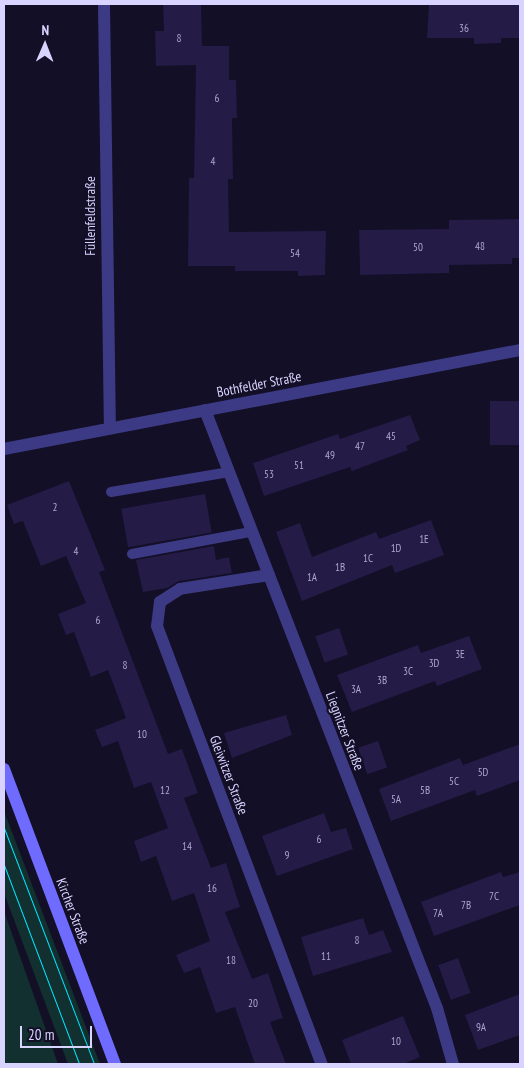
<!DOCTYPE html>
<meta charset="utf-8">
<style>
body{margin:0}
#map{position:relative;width:524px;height:1068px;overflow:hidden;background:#130f26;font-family:"PT Sans Narrow",sans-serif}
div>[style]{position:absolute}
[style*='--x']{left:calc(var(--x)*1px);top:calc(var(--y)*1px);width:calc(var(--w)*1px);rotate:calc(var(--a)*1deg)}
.green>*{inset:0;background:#12302f}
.building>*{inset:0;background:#241b47;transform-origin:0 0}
.service>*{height:10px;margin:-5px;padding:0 5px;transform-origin:5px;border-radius:5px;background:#3d3a85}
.minor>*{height:12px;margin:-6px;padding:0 6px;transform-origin:6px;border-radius:6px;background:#3d3a85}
.secondary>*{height:12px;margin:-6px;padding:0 6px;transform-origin:6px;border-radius:6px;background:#6f6bff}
.tram>*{height:1px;margin:-0.5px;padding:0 0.5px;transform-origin:0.5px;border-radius:0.5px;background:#00e5ff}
span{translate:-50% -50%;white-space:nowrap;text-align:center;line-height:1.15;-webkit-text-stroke:4.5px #130f26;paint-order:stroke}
.number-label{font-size:11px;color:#aca6d1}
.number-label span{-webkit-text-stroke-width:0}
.street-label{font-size:14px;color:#d9d4ff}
.frame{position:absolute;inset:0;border:5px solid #d9d4ff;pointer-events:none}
.north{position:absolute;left:20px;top:20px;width:50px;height:50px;-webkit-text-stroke:4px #130f26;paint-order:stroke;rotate:1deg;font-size:14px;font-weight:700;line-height:20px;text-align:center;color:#d9d4ff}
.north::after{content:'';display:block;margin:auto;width:18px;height:22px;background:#d9d4ff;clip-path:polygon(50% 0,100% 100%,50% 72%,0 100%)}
.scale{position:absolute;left:20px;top:1026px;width:72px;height:22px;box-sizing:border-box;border:2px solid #d9d4ff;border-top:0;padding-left:6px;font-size:15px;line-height:18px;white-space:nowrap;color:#d9d4ff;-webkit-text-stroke:4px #130f26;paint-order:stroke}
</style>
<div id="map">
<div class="green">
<i style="clip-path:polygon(4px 811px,100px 1064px,68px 1064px,4px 893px)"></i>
<i style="clip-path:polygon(4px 911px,58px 1064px,4px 1064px)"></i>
</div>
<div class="building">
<i style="clip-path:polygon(163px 4px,201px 4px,202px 46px,229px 46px,229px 80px,236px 80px,237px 118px,232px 118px,233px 179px,228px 179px,229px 232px,326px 231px,325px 275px,298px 276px,298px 271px,235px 271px,235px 266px,188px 266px,189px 178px,194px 178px,196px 65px,156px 66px,155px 31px,164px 31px)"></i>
<i style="clip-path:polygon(429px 4px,520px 4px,520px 38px,501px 38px,501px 43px,474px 44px,474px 38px,427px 38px)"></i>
<i style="clip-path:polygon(520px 219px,520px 258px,512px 258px,512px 264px,449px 265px,449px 273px,360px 275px,359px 230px,449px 229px,449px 220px)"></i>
<i style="left:490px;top:401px;width:30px;height:44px"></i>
<i style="clip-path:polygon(410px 415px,420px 440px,406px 446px,408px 450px,352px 471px,350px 467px,264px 496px,253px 463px,338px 434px,340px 439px)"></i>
<i style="clip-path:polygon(69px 481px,105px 570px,99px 572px,168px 754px,182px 749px,198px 793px,184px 798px,211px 868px,226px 863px,240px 907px,225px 912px,252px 979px,268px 973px,283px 1018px,270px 1022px,286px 1064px,255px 1064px,235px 1007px,216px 1013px,200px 967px,184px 973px,176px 955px,210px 941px,194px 893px,172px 901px,156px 856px,141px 862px,134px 841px,168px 828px,151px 782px,134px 788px,118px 741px,102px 747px,95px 730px,126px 718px,108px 670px,91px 677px,74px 632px,66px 635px,58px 614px,86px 603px,66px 556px,41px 566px,23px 521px,14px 524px,7px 505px)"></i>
<i style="left:205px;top:494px;width:39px;height:85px;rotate:80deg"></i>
<i style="clip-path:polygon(431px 520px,444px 555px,395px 573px,392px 565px,302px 601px,276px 532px,300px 523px,312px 557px,376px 532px,379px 539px)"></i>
<i style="clip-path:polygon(214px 546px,216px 560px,229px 557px,232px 573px,179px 581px,167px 588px,143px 592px,136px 560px)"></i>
<i style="left:339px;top:628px;width:28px;height:25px;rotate:71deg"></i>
<i style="clip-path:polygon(469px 636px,482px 669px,437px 686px,435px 681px,352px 712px,337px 675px,418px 645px,421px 653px)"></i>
<i style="clip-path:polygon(286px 715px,292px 735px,232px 758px,224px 733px)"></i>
<i style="left:378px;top:741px;width:28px;height:21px;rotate:71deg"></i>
<i style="clip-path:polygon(520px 744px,520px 780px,477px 796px,475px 790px,391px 821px,379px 789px,460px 758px,463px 765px)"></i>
<i style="clip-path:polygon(324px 813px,331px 832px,346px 828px,353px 849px,277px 876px,262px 836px)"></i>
<i style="clip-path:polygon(501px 872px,503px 877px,520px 872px,520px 905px,434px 936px,421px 902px)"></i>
<i style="clip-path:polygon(363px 918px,369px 935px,383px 930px,392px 952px,313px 976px,301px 937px)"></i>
<i style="left:458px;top:958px;width:37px;height:21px;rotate:70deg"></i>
<i style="clip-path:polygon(520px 994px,520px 1035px,478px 1050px,465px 1015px)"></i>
<i style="clip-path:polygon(403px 1016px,420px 1057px,403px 1064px,351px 1064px,342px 1040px)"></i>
</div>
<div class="service">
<i style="--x:111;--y:492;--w:120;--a:-9.6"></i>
<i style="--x:132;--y:554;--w:121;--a:-10.5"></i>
</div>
<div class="minor">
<i style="--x:104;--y:4;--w:424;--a:89.2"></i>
<i style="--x:205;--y:410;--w:641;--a:68.8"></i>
<i style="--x:437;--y:1008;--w:58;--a:74.1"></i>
<i style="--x:4;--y:449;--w:525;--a:-10.86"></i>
<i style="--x:269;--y:575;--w:90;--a:171.1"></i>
<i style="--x:180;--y:589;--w:24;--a:147"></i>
<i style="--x:160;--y:602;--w:24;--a:97"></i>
<i style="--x:157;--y:626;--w:468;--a:69.4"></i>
</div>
<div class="secondary">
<i style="--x:4;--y:769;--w:315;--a:69.4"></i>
</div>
<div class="tram">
<i style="--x:4;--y:828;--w:253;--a:69.1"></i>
<i style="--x:4;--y:865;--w:213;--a:69.3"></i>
</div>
<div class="number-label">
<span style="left:464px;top:28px">36</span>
<span style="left:179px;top:38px">8</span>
<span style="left:217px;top:98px">6</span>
<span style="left:213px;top:161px">4</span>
<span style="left:480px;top:246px">48</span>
<span style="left:418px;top:247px">50</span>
<span style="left:295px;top:253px">54</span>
<span style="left:391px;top:436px">45</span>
<span style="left:360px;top:446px">47</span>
<span style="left:330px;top:455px">49</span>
<span style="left:299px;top:465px">51</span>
<span style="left:269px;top:474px">53</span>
<span style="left:55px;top:507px">2</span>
<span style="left:424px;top:539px">1E</span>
<span style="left:396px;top:548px">1D</span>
<span style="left:76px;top:551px">4</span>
<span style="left:368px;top:558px">1C</span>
<span style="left:340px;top:567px">1B</span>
<span style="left:312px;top:577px">1A</span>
<span style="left:98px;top:620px">6</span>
<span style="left:460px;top:654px">3E</span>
<span style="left:434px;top:663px">3D</span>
<span style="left:125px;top:665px">8</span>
<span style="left:408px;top:671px">3C</span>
<span style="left:382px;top:680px">3B</span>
<span style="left:356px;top:689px">3A</span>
<span style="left:142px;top:734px">10</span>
<span style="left:483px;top:772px">5D</span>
<span style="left:454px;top:781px">5C</span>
<span style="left:165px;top:790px">12</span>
<span style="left:425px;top:790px">5B</span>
<span style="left:396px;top:799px">5A</span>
<span style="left:319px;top:839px">6</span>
<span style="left:187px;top:846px">14</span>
<span style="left:287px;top:855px">9</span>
<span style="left:212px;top:888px">16</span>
<span style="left:494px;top:896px">7C</span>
<span style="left:466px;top:905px">7B</span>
<span style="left:438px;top:913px">7A</span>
<span style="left:357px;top:940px">8</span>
<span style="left:326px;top:956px">11</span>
<span style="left:231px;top:960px">18</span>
<span style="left:253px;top:1003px">20</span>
<span style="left:481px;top:1027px">9A</span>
<span style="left:396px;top:1041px">10</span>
</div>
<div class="street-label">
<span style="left:90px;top:216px;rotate:-90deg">Füllenfeldstraße</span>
<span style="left:259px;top:384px;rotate:-11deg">Bothfelder Straße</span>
<span style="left:345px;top:731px;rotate:69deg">Liegnitzer Straße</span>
<span style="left:229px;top:775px;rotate:69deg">Gleiwitzer Straße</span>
<span style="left:73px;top:911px;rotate:69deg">Kircher Straße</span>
</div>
<div class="frame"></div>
<div class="north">N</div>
<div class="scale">20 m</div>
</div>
